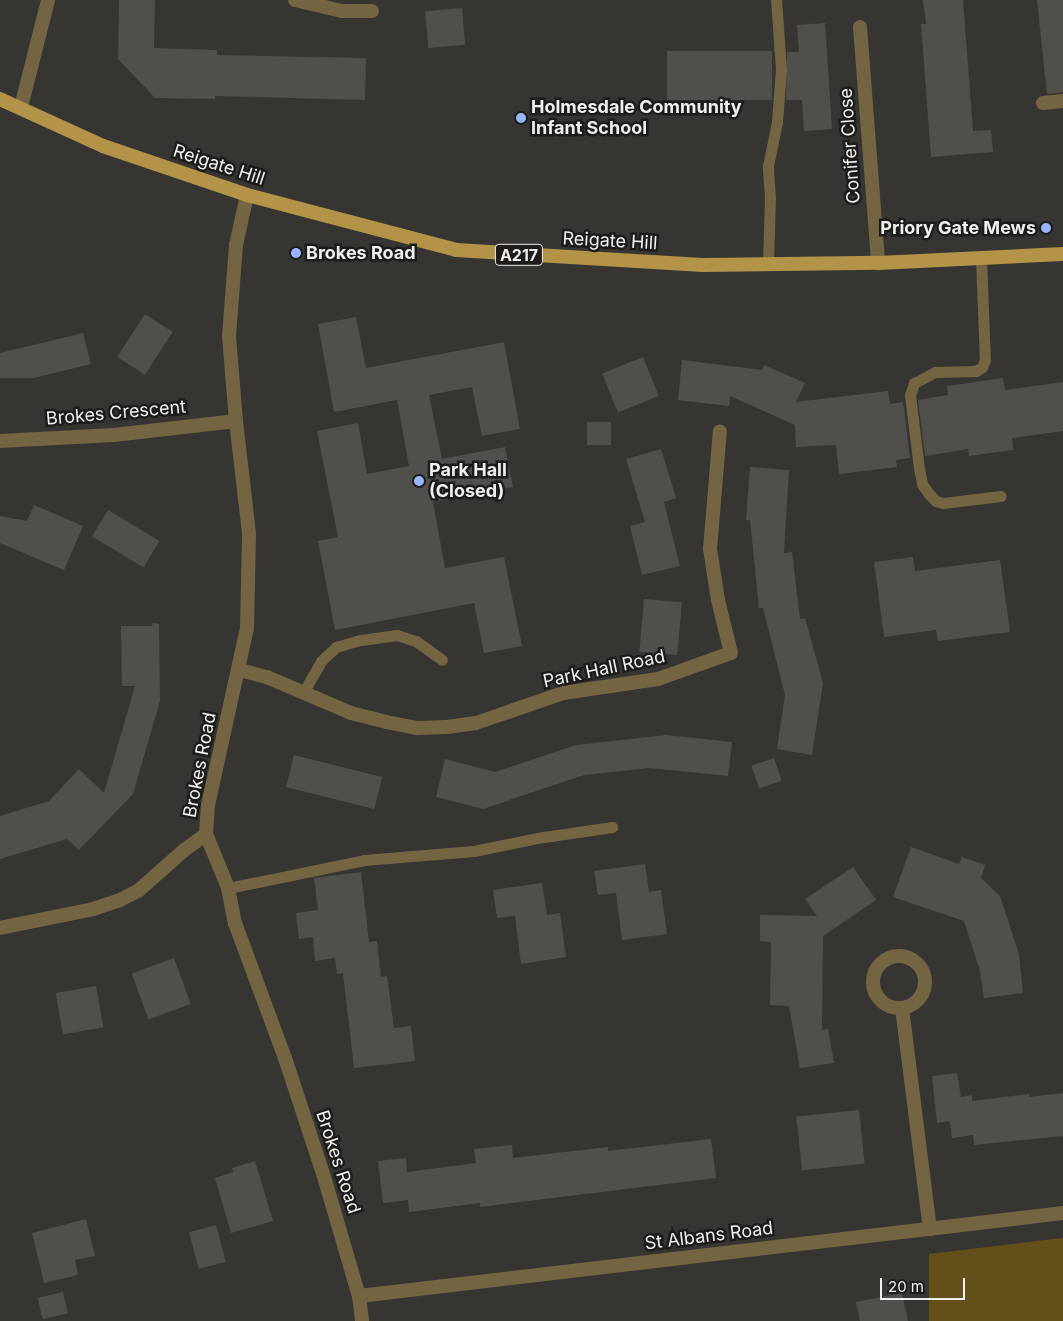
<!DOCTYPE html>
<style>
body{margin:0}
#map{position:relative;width:1063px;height:1321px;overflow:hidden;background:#363532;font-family:Inter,sans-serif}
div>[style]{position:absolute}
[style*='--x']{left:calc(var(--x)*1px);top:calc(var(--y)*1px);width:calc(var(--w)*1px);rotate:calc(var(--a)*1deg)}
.green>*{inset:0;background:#634f19}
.building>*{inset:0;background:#514f4c;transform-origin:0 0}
.service>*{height:11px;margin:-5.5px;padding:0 5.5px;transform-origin:5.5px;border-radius:5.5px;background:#746542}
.minor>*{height:14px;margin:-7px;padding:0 7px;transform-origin:7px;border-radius:7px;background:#746542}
.minor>.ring{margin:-7px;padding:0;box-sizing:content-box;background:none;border:14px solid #746542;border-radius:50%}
.primary>*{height:14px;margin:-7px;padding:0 7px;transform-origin:7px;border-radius:7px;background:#b29347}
.dots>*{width:14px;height:14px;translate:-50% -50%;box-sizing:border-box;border:2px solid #1d1c1b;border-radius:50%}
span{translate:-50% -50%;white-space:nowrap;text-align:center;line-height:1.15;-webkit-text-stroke:5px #1d1c1b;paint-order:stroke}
.shield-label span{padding:1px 4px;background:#1d1c1b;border:1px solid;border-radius:4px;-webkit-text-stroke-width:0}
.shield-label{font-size:16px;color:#f0efed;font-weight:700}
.poi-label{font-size:18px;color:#f0efed;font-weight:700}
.left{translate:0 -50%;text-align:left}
.right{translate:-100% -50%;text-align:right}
.street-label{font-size:18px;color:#f0efed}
.scale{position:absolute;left:880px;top:1278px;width:85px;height:22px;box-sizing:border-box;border:2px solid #f0efed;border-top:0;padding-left:6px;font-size:15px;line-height:18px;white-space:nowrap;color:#f0efed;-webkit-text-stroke:4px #1d1c1b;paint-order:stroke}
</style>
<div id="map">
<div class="green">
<i style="clip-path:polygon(1063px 1238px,1063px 1321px,929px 1321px,929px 1254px)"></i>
</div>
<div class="building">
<i style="clip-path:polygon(119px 0,155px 0,154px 48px,217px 50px,217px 55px,366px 58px,365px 100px,215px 96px,215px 99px,155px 98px,118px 59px)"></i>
<i style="clip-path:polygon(923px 0,963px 0,973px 131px,991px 130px,993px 152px,931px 157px,921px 24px,926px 24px)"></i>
<i style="clip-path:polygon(1037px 0,1063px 0,1063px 92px,1047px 94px)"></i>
<i style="left:462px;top:8px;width:37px;height:37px;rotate:85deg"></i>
<i style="clip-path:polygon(825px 23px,832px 129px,804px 131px,802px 100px,786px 100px,787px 52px,799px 52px,797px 25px)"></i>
<i style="left:667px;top:51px;width:105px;height:49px"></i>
<i style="left:145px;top:314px;width:33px;height:51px;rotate:33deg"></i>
<i style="clip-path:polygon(356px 317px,366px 368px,504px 342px,520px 429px,482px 436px,472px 387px,429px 395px,442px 459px,505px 447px,513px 487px,433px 502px,445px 568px,504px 557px,522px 646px,484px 653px,474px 603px,335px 630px,318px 541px,338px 537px,317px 431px,358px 423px,367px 474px,409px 466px,397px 400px,334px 412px,318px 324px)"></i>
<i style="clip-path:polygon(83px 333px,91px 364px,34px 378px,0 378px,0 353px)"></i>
<i style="left:643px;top:357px;width:42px;height:44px;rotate:68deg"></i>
<i style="clip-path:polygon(682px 360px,762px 370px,764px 365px,805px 383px,796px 402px,888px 391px,890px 404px,903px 402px,910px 458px,896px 460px,897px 467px,839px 474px,836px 445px,796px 447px,795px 425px,730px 396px,729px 406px,678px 400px)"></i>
<i style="clip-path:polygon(1003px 378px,1005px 390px,1063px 382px,1063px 431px,1012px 438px,1013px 450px,969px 456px,968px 449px,925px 456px,918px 400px,948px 395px,947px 386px)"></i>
<i style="left:587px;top:422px;width:24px;height:23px"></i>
<i style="clip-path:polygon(661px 449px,676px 498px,664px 502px,680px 566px,642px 575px,630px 526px,645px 522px,626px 459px)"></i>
<i style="clip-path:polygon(750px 467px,789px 470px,784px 553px,792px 552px,800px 619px,805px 618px,823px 683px,812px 755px,777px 749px,785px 695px,763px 608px,759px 608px,750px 520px,746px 520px)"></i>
<i style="clip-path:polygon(34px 505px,83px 526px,64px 570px,0 543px,0 516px,27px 521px)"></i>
<i style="left:108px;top:510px;width:60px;height:31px;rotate:31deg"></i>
<i style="clip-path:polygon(913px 557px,915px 571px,1000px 560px,1010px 632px,938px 641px,936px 630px,884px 637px,874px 562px)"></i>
<i style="left:644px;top:599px;width:38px;height:53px;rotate:5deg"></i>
<i style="clip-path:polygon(153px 623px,159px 624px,160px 701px,133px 794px,79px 850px,67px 839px,0 859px,0 816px,49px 801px,79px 769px,104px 793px,135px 686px,122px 686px,121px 626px,152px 626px)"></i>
<i style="clip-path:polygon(666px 735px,732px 742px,728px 776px,650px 768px,584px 775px,483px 809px,436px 797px,445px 759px,495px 772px,576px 745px)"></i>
<i style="left:294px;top:755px;width:91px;height:33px;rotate:14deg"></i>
<i style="left:774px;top:758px;width:24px;height:24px;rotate:71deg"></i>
<i style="clip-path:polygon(911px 847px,959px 864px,962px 857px,985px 865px,981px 878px,1000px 896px,1019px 954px,1023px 993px,984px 998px,980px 971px,964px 921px,893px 897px)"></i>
<i style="clip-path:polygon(645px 864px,649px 892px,661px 890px,667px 934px,622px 940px,616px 893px,598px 895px,594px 871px)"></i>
<i style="clip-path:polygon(853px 867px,876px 900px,823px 936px,822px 1030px,828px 1029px,834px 1063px,800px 1068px,789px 1006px,770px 1005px,771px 942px,760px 941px,760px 915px,817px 916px,805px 899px)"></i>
<i style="clip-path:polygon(361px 872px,369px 942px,377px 941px,381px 977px,387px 976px,394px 1028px,411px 1026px,415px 1061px,354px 1068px,343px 973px,337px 974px,335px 958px,315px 961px,313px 937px,299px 939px,296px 913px,318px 910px,314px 878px)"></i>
<i style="clip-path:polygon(542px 883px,547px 915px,560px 913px,566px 957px,521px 964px,515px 916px,497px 918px,493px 890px)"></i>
<i style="left:174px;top:958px;width:49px;height:45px;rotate:70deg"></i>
<i style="left:96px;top:986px;width:42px;height:41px;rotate:80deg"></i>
<i style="clip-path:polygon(957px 1073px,961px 1097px,972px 1095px,972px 1101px,1029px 1094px,1029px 1097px,1063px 1093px,1063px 1136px,974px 1145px,973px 1135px,952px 1138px,950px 1121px,937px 1123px,932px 1076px)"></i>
<i style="left:859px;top:1110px;width:54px;height:63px;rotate:84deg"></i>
<i style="clip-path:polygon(711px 1139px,716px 1178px,480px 1207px,480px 1203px,409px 1212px,408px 1200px,383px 1203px,378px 1161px,406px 1158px,407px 1172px,476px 1163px,474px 1149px,512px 1145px,513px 1158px,608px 1147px,608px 1151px)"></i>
<i style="clip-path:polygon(255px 1161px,273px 1221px,231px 1233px,215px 1178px,233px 1172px,232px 1168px)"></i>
<i style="clip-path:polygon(86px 1219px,95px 1256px,75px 1260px,78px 1275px,44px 1283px,32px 1233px)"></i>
<i style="left:216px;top:1225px;width:38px;height:28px;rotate:75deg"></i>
<i style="left:63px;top:1292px;width:22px;height:26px;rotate:77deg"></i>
<i style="clip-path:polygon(902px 1293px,908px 1321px,860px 1321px,856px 1302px)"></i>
</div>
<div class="service">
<i style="--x:981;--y:258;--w:102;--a:87.8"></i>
<i style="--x:985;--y:360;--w:8;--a:113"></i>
<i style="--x:982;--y:367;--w:7;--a:146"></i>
<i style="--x:976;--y:371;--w:41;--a:178.6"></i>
<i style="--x:935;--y:372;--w:24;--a:152"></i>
<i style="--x:914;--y:383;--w:13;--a:108"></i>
<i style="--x:910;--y:395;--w:74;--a:83"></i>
<i style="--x:919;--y:468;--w:16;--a:79"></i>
<i style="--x:922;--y:484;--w:12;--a:55"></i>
<i style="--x:929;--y:494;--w:10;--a:45"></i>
<i style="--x:936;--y:501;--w:7;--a:16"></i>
<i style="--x:943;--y:503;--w:58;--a:-6.9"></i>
<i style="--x:768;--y:264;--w:66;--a:-88.3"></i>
<i style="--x:770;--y:198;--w:32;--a:-94"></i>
<i style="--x:768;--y:166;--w:45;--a:-78.4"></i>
<i style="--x:777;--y:122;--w:53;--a:-85.7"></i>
<i style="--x:781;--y:69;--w:69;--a:-94.1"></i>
<i style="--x:304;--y:691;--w:34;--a:-60"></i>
<i style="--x:321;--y:661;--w:21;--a:-43"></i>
<i style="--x:336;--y:647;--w:26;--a:-16"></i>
<i style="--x:361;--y:640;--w:36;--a:-8"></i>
<i style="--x:397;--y:635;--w:20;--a:18"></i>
<i style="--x:416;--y:641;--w:32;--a:36"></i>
<i style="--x:228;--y:888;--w:139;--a:-11.6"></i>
<i style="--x:364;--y:860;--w:110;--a:-4.7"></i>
<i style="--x:474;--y:851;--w:64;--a:-11.7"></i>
<i style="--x:537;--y:838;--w:76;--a:-8.3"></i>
</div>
<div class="minor">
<i style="--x:295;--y:0;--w:48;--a:13.2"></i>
<i style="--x:342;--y:11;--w:30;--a:0"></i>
<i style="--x:860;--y:27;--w:237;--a:85.6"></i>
<i style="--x:1043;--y:103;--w:20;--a:-6"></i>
<i style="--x:21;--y:107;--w:110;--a:-75.8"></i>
<i style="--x:247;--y:195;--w:51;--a:102.4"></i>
<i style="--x:236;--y:245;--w:91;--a:94.4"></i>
<i style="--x:229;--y:336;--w:85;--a:85.3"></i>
<i style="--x:236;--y:421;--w:114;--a:83.4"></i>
<i style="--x:249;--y:534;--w:94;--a:91.2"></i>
<i style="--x:247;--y:628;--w:181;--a:102.4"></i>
<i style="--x:208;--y:805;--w:29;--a:94"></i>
<i style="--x:206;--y:834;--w:58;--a:67.8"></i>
<i style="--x:228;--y:888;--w:36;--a:79"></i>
<i style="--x:235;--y:923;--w:144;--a:69.7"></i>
<i style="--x:285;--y:1058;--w:128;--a:71.8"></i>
<i style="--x:325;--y:1180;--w:121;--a:73.7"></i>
<i style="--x:359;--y:1296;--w:25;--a:83"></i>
<i style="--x:0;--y:441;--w:114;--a:-3"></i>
<i style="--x:114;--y:435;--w:123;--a:-6.5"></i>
<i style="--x:240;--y:670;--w:28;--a:15"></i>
<i style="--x:267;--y:677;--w:91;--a:23.2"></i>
<i style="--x:351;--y:713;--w:36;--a:14"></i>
<i style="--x:386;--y:722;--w:32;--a:11"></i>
<i style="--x:417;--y:728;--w:30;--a:-2"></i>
<i style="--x:447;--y:727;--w:29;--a:-8"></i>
<i style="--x:476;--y:723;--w:92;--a:-19"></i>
<i style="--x:563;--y:693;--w:96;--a:-8.4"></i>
<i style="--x:658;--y:679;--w:77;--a:-19.6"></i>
<i style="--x:731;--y:653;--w:55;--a:-103.8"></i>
<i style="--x:718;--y:600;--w:52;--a:-98.9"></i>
<i style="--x:710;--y:549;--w:118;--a:-85.2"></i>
<i style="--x:0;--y:928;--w:95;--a:-11.5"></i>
<i style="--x:93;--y:909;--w:26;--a:-18"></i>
<i style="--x:118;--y:901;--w:22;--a:-27"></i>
<i style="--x:138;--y:891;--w:60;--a:-41.6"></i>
<i style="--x:183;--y:851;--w:29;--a:-36"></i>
<i class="ring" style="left:873px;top:956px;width:38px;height:38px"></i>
<i style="--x:902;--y:1008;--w:223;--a:82.8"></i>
<i style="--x:359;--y:1296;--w:709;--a:-6.72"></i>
</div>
<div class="primary">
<i style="--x:0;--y:99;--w:113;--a:24.5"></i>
<i style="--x:103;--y:146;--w:152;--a:18.8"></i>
<i style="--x:247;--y:195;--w:216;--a:14.7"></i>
<i style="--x:456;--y:250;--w:247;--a:3.5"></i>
<i style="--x:703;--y:265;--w:175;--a:-0.7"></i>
<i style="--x:878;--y:263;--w:185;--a:-2.8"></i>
</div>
<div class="dots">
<i style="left:521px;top:118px;background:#99b5fd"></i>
<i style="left:1046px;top:228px;background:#99b5fd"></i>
<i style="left:296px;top:253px;background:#99b5fd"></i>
<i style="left:419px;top:481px;background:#99b5fd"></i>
</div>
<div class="shield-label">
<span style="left:519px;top:255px">A217</span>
</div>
<div class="poi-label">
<span class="left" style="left:531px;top:118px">Holmesdale Community<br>Infant School</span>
<span class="right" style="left:1036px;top:228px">Priory Gate Mews</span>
<span class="left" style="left:306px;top:253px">Brokes Road</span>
<span class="left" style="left:429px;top:481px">Park Hall<br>(Closed)</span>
</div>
<div class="street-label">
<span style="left:850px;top:146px;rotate:-94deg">Conifer Close</span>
<span style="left:219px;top:165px;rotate:18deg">Reigate Hill</span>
<span style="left:610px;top:241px;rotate:3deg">Reigate Hill</span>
<span style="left:116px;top:413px;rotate:-5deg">Brokes Crescent</span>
<span style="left:604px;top:669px;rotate:-12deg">Park Hall Road</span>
<span style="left:200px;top:765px;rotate:-79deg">Brokes Road</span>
<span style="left:338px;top:1162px;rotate:72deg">Brokes Road</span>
<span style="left:709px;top:1236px;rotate:-7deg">St Albans Road</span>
</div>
<div class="scale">20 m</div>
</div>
